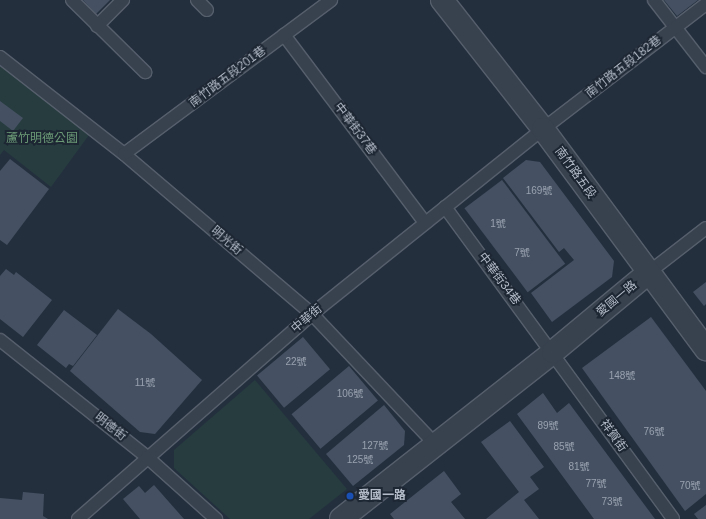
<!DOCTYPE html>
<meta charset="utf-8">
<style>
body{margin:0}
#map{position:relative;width:706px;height:519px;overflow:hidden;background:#242f3e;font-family:Helvetica,"Noto Sans TC",sans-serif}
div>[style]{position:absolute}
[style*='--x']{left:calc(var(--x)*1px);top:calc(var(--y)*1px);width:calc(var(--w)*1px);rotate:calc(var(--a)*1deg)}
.green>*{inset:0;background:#263c3f}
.building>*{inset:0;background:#455162;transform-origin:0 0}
.roads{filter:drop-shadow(1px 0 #565f6c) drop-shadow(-1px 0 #565f6c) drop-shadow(0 1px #565f6c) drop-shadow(0 -1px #565f6c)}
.service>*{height:12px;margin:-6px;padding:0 6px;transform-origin:6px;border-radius:6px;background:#38414e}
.minor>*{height:22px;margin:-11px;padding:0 11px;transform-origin:11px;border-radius:11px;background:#38414e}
.tertiary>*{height:22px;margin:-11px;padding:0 11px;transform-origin:11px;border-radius:11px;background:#38414e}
.dots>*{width:11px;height:11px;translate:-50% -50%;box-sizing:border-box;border:2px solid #1d2633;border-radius:50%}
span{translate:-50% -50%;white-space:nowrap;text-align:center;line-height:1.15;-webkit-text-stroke:4px #1d2633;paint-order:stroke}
.number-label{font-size:10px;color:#98a1af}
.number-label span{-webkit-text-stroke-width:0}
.street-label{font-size:12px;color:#b4bcc9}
.park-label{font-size:12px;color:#6b9a76}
.poi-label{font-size:12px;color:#b4bcc9;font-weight:700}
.left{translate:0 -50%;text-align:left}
</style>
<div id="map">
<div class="green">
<i style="clip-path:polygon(0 66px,89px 135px,51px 187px,4px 150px,0 155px)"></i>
<i style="clip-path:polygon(255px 380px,347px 489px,309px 519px,230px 519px,174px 468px,174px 450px)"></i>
</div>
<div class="building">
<i style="clip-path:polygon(83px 0,110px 0,96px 14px)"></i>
<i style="clip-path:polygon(664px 0,698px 0,677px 16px)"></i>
<i style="clip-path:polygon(0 101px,23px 118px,13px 131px,0 121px)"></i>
<i style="clip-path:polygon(10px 159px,49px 189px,7px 245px,0 240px,0 171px)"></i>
<i style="clip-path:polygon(526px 160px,540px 162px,614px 261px,612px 277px,552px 322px,531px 293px,574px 260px,564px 248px,559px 252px,503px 178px)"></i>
<i style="left:502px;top:180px;width:105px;height:47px;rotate:53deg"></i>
<i style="clip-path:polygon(6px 269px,14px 275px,16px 272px,52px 300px,23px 337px,0 319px,0 276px)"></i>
<i style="clip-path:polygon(706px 282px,706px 304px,704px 306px,693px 292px)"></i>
<i style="clip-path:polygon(118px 309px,151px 334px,202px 380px,155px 434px,140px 432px,70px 371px)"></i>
<i style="clip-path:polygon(64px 310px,97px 335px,73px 366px,69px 364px,66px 368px,37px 345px)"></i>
<i style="clip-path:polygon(651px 317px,706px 391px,706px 494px,685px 511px,582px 368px)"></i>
<i style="left:303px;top:337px;width:42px;height:60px;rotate:50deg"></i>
<i style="left:349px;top:366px;width:45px;height:75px;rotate:50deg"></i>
<i style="clip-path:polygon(543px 393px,557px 413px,569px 403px,655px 519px,594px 519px,517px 414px)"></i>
<i style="clip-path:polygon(384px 405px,405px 431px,404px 445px,353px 486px,326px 454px)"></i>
<i style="clip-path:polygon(510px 421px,544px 467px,530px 477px,539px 489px,524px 500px,539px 519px,486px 519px,519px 492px,481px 442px)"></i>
<i style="clip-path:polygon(444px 471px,461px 494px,451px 502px,465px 519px,394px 519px,390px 514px)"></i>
<i style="clip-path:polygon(154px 485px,184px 519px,140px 519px,123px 499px,139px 486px,145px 493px)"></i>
<i style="clip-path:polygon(23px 492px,44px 494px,43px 516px,48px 519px,0 519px,0 498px,22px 500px)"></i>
<i style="clip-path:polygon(706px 505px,706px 519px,698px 519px,694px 514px)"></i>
</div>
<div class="roads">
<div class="service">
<i style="--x:72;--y:0;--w:103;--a:44.6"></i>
<i style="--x:197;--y:0;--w:14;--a:45"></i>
<i style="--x:654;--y:0;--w:85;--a:52.2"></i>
<i style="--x:97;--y:26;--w:37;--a:-45"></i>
<i style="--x:284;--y:35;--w:235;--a:53.1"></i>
<i style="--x:0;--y:57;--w:157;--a:38"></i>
<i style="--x:124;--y:154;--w:247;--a:40.4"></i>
<i style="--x:312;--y:314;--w:179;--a:46.6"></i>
<i style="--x:124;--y:154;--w:258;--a:-36.6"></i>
<i style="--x:445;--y:207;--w:386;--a:53.8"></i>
<i style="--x:648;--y:273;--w:73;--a:-37.8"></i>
<i style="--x:0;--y:340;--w:188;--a:38.5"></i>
<i style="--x:147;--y:457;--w:93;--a:41.9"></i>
<i style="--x:78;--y:519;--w:311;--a:-41.2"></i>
<i style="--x:312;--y:314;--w:296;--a:-38.7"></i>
<i style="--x:543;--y:129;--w:205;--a:-37.5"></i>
</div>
<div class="minor">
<i style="--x:341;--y:519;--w:270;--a:-38.2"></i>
<i style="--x:553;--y:352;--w:124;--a:-39.7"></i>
</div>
<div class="tertiary">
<i style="--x:442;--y:0;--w:164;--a:51.9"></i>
<i style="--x:543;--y:129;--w:274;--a:53.5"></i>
</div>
</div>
<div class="dots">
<i style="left:350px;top:496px;background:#1a4fb4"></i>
</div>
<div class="number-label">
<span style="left:539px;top:191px">169號</span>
<span style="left:498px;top:224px">1號</span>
<span style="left:522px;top:253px">7號</span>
<span style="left:296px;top:362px">22號</span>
<span style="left:622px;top:376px">148號</span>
<span style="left:145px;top:383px">11號</span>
<span style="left:350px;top:394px">106號</span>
<span style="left:548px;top:426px">89號</span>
<span style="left:654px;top:432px">76號</span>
<span style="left:375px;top:446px">127號</span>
<span style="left:564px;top:447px">85號</span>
<span style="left:360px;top:460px">125號</span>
<span style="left:579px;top:467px">81號</span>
<span style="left:596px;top:484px">77號</span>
<span style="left:690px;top:486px">70號</span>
<span style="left:612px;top:502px">73號</span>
</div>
<div class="street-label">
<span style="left:624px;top:67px;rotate:-38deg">南竹路五段182巷</span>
<span style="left:228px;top:77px;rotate:-37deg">南竹路五段201巷</span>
<span style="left:355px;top:129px;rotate:53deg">中華街37巷</span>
<span style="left:575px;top:173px;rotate:54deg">南竹路五段</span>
<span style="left:226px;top:241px;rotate:40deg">明光街</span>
<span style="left:499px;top:279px;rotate:53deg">中華街34巷</span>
<span style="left:617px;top:299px;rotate:-40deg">愛國一路</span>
<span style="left:307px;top:319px;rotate:-40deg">中華街</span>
<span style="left:110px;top:427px;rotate:38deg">明德街</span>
<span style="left:613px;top:436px;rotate:54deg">祥賀街</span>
</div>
<div class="park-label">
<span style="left:42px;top:139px">蘆竹明德公園</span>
</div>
<div class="poi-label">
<span class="left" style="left:358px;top:496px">愛國一路</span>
</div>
</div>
